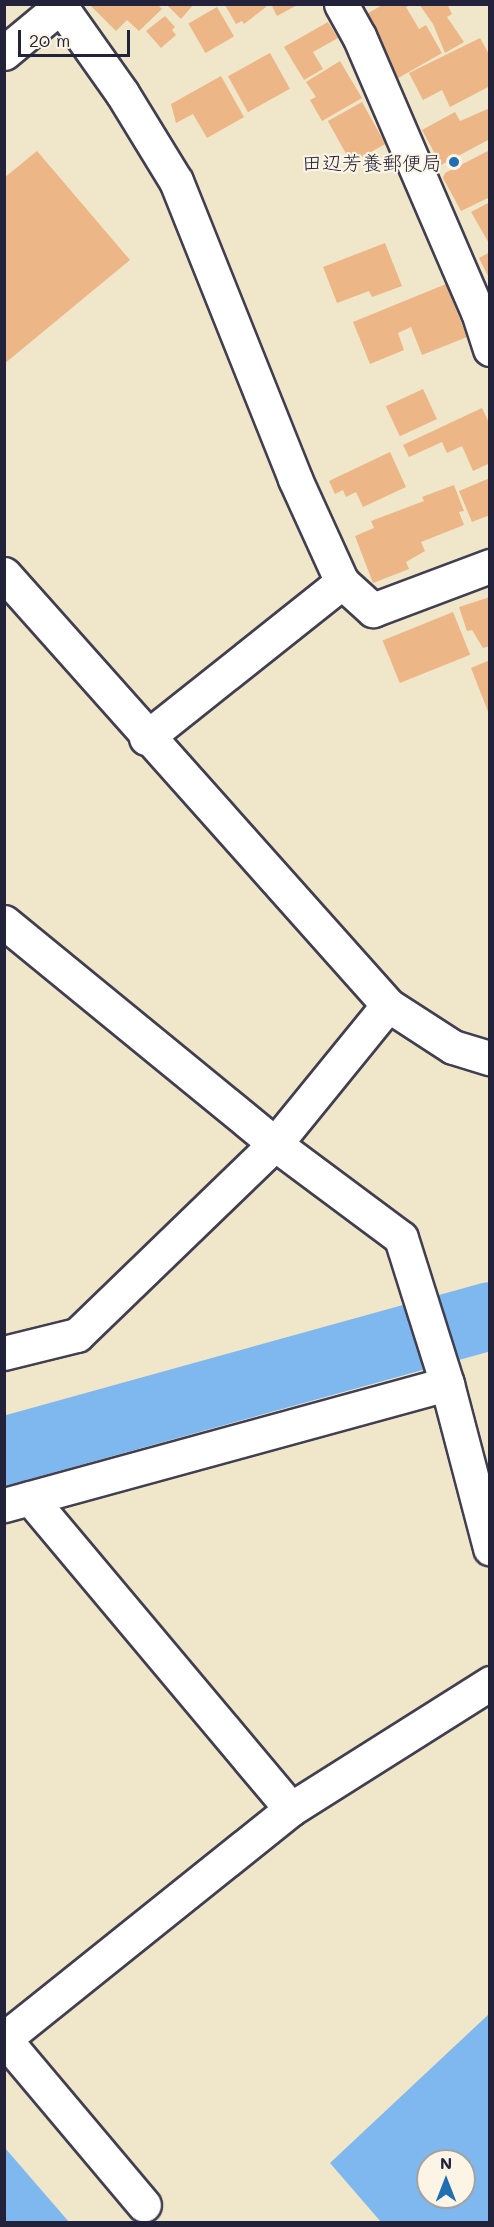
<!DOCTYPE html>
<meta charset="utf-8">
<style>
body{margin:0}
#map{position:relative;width:494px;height:2227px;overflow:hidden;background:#f0e6c9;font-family:Mali,"Klee One",sans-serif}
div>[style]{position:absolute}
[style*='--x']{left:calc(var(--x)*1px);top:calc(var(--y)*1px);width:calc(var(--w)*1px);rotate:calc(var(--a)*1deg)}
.water>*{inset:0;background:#7eb8ef}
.river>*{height:68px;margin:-34px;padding:0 34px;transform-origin:34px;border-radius:34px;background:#7eb8ef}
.building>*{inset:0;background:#edb686;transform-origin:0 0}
.roads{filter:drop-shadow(2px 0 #413f50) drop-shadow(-2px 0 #413f50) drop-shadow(0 2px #413f50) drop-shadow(0 -2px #413f50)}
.minor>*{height:33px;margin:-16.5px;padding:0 16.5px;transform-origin:16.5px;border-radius:16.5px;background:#fff}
.dots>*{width:16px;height:16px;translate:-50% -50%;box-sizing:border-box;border:3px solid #fcf5e5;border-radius:50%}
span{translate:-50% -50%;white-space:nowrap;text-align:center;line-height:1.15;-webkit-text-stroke:4.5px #fcf5e5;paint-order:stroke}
.poi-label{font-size:20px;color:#22223b}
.right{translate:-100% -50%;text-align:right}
.frame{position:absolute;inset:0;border:6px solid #22223b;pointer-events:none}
.north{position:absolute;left:416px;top:2149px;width:60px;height:60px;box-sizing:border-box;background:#fcf5e5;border:2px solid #a5a1a1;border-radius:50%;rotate:0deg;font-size:16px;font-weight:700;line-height:24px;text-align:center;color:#22223b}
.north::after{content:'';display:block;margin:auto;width:21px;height:27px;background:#1f6fb2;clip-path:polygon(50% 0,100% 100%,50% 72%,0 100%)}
.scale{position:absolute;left:18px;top:30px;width:112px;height:27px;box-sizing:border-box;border:3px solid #22223b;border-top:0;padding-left:8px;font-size:18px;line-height:21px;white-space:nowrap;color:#22223b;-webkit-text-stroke:4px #fcf5e5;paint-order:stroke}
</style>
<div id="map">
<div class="water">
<i style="clip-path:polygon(evenodd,489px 2014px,489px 2222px,381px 2222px,330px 2163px,489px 2014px,428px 2161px,464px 2161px,464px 2197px,428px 2197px,428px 2161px)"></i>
<i style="clip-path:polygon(5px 2148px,69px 2222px,5px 2222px)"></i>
</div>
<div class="river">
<i style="--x:4;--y:1451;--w:504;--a:-15.52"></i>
</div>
<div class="building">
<i style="clip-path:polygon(89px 4px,157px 4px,162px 9px,139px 31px,127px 20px,116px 31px)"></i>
<i style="clip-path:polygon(166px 4px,194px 4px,181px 19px)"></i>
<i style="clip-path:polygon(271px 4px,299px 4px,277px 16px)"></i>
<i style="clip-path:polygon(384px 4px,412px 4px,406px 7px,419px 29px,426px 25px,442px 53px,393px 81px,358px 19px)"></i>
<i style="clip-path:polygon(419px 4px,447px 4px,452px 14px,447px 17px,464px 42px,445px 53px,433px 24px)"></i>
<i style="clip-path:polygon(225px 5px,265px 5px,266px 7px,244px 24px,242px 21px,236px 24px)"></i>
<i style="left:217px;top:7px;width:34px;height:33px;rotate:60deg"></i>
<i style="clip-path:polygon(165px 16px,175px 27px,172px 30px,176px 35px,161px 48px,146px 31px)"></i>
<i style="clip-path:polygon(328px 22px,338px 38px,313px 52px,323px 69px,304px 80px,284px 47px)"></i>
<i style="clip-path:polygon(480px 38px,490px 56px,490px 86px,450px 107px,442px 90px,423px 100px,409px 73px)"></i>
<i style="left:270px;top:53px;width:41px;height:48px;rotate:61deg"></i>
<i style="clip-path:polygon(340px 61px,362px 98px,322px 121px,310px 100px,316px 97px,306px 82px)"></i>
<i style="clip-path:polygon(221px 76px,244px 117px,207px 138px,193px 114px,176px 123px,171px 104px)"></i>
<i style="left:362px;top:102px;width:48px;height:39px;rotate:61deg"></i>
<i style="clip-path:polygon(490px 108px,490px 139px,441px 165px,422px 130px,455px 112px,460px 121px)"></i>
<i style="clip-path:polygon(490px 150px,490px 197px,461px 211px,443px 178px,445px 173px)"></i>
<i style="clip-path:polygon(37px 151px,130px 260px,4px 364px,4px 178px)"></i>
<i style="clip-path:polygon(490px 202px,490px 245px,471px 212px)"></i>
<i style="clip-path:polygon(385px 243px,402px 286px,372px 297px,369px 291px,337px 303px,323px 267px)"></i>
<i style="clip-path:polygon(490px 252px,490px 280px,479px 258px)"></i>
<i style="clip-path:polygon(446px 284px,467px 337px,422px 355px,411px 327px,398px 333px,404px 350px,370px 364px,353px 322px)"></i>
<i style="left:423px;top:389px;width:33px;height:41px;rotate:65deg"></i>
<i style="clip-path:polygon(482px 408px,490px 425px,490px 463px,473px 471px,462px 446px,447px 453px,442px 442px,409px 457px,403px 445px)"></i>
<i style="clip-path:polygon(390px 452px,406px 487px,363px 507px,356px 492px,346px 497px,343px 490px,335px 494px,329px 481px)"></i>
<i style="clip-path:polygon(490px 478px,490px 515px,472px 522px,459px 491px)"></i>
<i style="clip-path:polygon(454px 485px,464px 511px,459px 512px,464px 525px,421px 542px,425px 551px,406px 562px,409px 569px,373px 583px,355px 536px,374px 528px,371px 521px,424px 501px,422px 497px)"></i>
<i style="clip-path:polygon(490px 597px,490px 646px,483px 648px,472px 630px,467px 631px,459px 607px)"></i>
<i style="left:453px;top:612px;width:46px;height:76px;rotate:68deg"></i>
<i style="clip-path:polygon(490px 660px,490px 714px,489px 714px,471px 668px)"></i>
</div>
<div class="roads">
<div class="minor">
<i style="--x:59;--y:4;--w:109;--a:54.7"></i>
<i style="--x:122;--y:93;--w:103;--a:58.5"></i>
<i style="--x:176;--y:181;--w:321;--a:68.2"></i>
<i style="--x:295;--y:479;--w:113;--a:65.5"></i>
<i style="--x:341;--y:4;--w:37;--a:61"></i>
<i style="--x:359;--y:36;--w:301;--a:66.7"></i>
<i style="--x:478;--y:312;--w:39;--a:72"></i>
<i style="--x:4;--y:53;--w:77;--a:-39.7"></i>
<i style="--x:4;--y:574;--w:577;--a:48.3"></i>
<i style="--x:388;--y:1005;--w:77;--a:32.9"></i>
<i style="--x:453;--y:1047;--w:39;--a:17"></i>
<i style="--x:146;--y:738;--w:251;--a:-38.5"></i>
<i style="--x:342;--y:582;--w:42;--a:42.1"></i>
<i style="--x:373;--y:610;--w:125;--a:-20.6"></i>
<i style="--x:4;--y:922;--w:350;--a:39.3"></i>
<i style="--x:275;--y:1144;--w:179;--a:-50.9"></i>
<i style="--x:4;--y:1353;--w:75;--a:-13.9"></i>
<i style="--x:77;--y:1335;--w:275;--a:-44"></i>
<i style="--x:275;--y:1144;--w:157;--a:36.7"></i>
<i style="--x:401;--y:1238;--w:153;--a:72.5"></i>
<i style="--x:447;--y:1384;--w:170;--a:75.3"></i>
<i style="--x:30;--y:1498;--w:406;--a:50"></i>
<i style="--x:4;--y:1505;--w:459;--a:-15.3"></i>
<i style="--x:4;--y:2039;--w:368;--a:-38.7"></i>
<i style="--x:291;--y:1809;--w:236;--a:-32.3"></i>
<i style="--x:6;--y:2041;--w:214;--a:49.9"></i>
</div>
</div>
<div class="dots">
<i style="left:454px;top:162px;background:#1f6fb2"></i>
</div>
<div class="poi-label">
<span class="right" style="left:442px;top:162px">田辺芳養郵便局</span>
</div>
<div class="frame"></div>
<div class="north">N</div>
<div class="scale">20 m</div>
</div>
